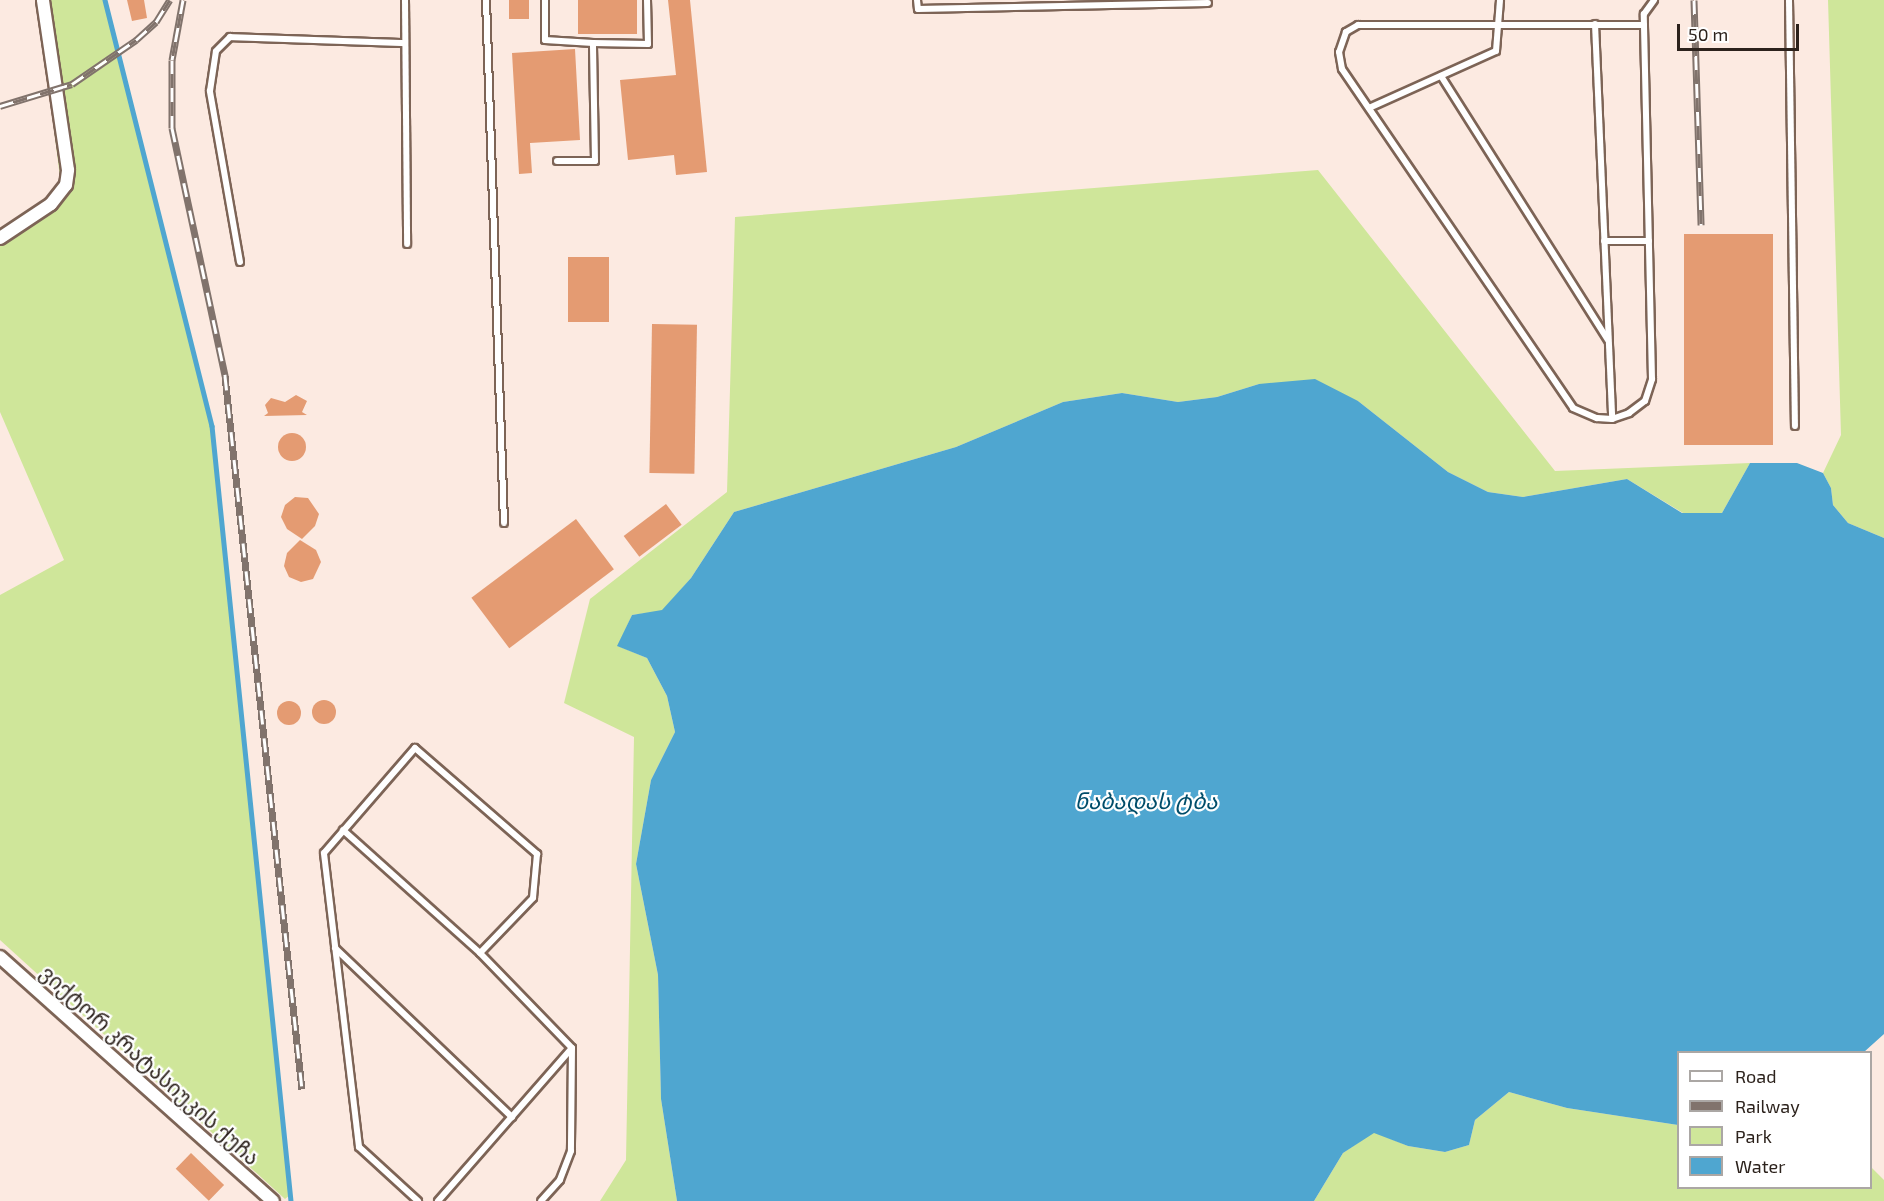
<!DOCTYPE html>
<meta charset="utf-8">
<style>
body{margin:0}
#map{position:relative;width:1884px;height:1201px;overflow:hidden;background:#fceae1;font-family:"Exo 2","Noto Sans Georgian",sans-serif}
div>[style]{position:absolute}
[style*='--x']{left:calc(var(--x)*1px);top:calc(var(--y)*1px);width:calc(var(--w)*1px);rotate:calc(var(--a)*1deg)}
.green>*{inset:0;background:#cfe69a}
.water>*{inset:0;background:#4fa6d0}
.stream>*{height:4.5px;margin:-2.25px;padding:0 2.25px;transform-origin:2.25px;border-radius:2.25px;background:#4fa6d0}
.building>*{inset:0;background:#e49b72;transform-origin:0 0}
.round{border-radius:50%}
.roads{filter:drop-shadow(2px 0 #7d6456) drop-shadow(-2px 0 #7d6456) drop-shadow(0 2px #7d6456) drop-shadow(0 -2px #7d6456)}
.service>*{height:6px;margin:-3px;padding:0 3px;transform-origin:3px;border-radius:3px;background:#fff}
.minor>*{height:12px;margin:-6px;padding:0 6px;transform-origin:6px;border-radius:6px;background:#fff}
.rail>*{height:7px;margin-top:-3.5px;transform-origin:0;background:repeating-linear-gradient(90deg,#fff 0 14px,#81736c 0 28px);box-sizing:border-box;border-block:2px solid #81736c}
span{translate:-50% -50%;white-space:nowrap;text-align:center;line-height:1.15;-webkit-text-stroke:4.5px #fff;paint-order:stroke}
.street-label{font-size:21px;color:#2c221c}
.water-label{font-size:22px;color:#014d6a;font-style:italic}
.legend{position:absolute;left:1677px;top:1051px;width:195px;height:138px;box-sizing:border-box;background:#fff;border:2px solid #aba7a4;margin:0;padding:8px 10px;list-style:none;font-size:18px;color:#2c221c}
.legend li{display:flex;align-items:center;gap:12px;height:30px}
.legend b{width:30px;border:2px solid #aba7a4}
.scale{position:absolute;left:1677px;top:24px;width:122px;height:27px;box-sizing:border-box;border:3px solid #2c221c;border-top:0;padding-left:8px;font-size:18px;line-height:21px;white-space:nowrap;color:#2c221c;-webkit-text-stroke:4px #fff;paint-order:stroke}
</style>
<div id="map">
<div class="green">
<i style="clip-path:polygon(38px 0,105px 0,212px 426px,290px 1195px,285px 1199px,0 940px,0 595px,64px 560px,0 412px,0 243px,61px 186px)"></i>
<i style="clip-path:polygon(1828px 0,1884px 0,1884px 538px,1848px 523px,1833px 505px,1831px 488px,1823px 473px,1841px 435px)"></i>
<i style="clip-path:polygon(1318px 170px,1555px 471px,1750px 463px,1722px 513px,1683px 513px,1627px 479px,1523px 497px,1488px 492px,1448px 472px,1358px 401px,1259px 384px,1217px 397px,1178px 402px,1122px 393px,1063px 402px,956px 447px,734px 512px,691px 578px,662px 611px,632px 615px,618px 646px,647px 658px,667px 696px,675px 732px,651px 780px,636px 864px,658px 975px,661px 1099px,677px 1201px,600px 1201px,626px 1160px,634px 737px,564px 703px,590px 599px,727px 492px,735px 217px)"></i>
<i style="clip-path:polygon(1509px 1092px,1567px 1108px,1678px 1125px,1678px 1188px,1870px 1188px,1871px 1167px,1884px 1180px,1884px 1201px,1314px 1201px,1343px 1153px,1374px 1132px,1408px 1146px,1445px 1152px,1469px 1145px,1475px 1120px)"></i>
</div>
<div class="water">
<i style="clip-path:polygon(1315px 379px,1358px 401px,1448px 472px,1488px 492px,1523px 497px,1627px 479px,1682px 513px,1722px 513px,1750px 463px,1797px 463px,1823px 473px,1831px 488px,1833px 505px,1848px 523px,1884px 538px,1884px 1034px,1864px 1052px,1678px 1052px,1678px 1125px,1567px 1108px,1509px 1092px,1475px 1120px,1469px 1145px,1445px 1152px,1408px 1146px,1374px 1133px,1343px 1153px,1314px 1201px,677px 1201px,661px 1099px,658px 975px,636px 864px,651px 780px,675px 732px,667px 696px,647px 658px,617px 646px,632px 615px,662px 610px,691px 578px,734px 512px,956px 447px,1063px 402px,1122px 393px,1178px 402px,1217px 397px,1259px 384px)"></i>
</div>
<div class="stream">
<i style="--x:105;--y:0;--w:439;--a:75.9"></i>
<i style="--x:212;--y:426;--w:779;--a:84.18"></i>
</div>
<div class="building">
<i style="clip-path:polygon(127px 0,144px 0,147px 18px,132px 21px)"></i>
<i style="left:509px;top:0;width:20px;height:19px"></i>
<i style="left:578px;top:0;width:59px;height:34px"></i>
<i style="clip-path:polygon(668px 0,690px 0,707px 172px,676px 175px,674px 155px,628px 160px,620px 80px,676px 75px)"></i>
<i style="clip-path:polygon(575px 49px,580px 140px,530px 143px,532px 173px,519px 174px,512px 53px)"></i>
<i style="left:1684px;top:234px;width:89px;height:211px"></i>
<i style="left:568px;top:257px;width:41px;height:65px"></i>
<i style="left:652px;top:324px;width:45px;height:149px;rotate:1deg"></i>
<i style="clip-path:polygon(296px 395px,307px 401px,302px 412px,307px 415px,264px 416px,268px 413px,265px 405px,271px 398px,285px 402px)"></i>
<i class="round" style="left:278px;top:433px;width:28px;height:28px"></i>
<i style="clip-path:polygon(295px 497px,308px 498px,319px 514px,315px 526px,302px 539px,287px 529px,281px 517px,285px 505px)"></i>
<i style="left:666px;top:504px;width:26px;height:53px;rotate:53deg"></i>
<i style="left:576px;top:519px;width:63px;height:131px;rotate:53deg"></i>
<i style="clip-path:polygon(300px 540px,316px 550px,321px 562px,313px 579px,301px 582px,289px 577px,284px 566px,287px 553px)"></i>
<i class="round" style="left:312px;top:700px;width:24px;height:24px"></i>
<i class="round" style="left:277px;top:701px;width:24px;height:24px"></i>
<i style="left:191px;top:1153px;width:46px;height:22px;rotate:44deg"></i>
</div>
<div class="roads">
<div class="service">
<i style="--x:405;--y:0;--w:244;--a:89.5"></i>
<i style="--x:486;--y:0;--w:523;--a:88.03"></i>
<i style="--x:545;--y:0;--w:40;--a:90"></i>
<i style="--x:545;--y:40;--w:48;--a:3.6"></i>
<i style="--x:917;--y:0;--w:9;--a:84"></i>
<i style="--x:918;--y:9;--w:290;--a:-1.2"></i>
<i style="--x:1789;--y:0;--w:426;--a:89.2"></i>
<i style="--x:1595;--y:24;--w:395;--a:87.5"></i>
<i style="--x:1644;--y:25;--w:286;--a:180"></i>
<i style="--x:1358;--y:25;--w:14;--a:150"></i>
<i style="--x:1346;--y:32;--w:21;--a:109"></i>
<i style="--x:1339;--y:52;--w:17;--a:80"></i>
<i style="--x:1342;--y:69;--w:410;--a:55.7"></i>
<i style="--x:1573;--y:408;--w:26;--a:23"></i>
<i style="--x:1597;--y:418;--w:15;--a:4"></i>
<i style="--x:1612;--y:419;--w:18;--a:-19"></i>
<i style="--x:1629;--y:413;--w:20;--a:-37"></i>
<i style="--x:1645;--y:401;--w:23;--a:-72"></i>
<i style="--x:1652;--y:379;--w:365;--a:-91.3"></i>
<i style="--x:1644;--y:14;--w:17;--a:-54"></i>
<i style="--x:1441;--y:76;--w:312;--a:57.7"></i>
<i style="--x:1369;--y:108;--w:139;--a:-24.2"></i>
<i style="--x:1496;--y:51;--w:51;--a:-85.5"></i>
<i style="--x:557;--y:161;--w:38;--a:0"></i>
<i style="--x:595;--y:161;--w:118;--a:-91"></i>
<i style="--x:593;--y:43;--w:55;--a:1"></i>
<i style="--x:648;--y:44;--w:44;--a:-91.3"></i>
<i style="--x:1604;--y:241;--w:45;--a:0"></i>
<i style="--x:240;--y:262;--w:174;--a:-100"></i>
<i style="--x:210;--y:91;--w:40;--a:-81.5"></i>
<i style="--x:216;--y:51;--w:20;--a:-45"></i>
<i style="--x:230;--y:37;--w:175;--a:2"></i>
<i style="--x:343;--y:830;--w:184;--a:41.9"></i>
<i style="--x:480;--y:953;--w:132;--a:45.9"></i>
<i style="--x:572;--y:1048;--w:103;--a:90.6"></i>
<i style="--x:571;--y:1151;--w:31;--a:111"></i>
<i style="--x:560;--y:1180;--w:28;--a:132"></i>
<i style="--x:335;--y:948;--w:245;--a:43.7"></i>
<i style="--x:418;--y:1201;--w:80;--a:-137.5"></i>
<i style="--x:359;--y:1147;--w:296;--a:-96.8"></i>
<i style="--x:324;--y:853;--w:139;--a:-49.1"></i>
<i style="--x:415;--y:748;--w:162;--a:41"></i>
<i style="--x:537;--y:854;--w:44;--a:95.2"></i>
<i style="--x:533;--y:898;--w:76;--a:133.9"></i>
<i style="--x:438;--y:1201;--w:203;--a:-48.8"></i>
</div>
<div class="minor">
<i style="--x:0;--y:238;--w:61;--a:-33.7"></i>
<i style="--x:51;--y:204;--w:24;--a:-52"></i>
<i style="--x:66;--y:185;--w:15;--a:-82"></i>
<i style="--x:68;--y:170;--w:172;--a:-98.4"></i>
<i style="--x:0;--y:957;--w:366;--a:41.8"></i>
</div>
</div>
<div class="rail">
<i style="--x:183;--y:0;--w:61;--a:100.4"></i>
<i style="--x:172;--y:60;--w:68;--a:90"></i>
<i style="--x:172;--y:128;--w:254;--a:77.9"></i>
<i style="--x:225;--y:376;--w:717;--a:83.84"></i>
<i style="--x:1694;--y:0;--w:225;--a:88.2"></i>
<i style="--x:0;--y:106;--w:75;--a:-17"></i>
<i style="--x:72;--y:84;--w:78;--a:-34.5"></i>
<i style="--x:136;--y:40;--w:27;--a:-42"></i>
<i style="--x:156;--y:22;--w:26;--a:-58"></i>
</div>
<div class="street-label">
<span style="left:150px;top:1065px;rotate:42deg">ვიქტორ კრატასიუკის ქუჩა</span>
</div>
<div class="water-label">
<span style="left:1146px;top:801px">ნაბადას ტბა</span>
</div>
<ul class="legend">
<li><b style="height:8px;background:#fff"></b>Road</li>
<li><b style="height:8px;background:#81736c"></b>Railway</li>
<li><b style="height:16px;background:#cfe69a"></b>Park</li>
<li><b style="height:16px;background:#4fa6d0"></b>Water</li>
</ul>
<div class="scale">50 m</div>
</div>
